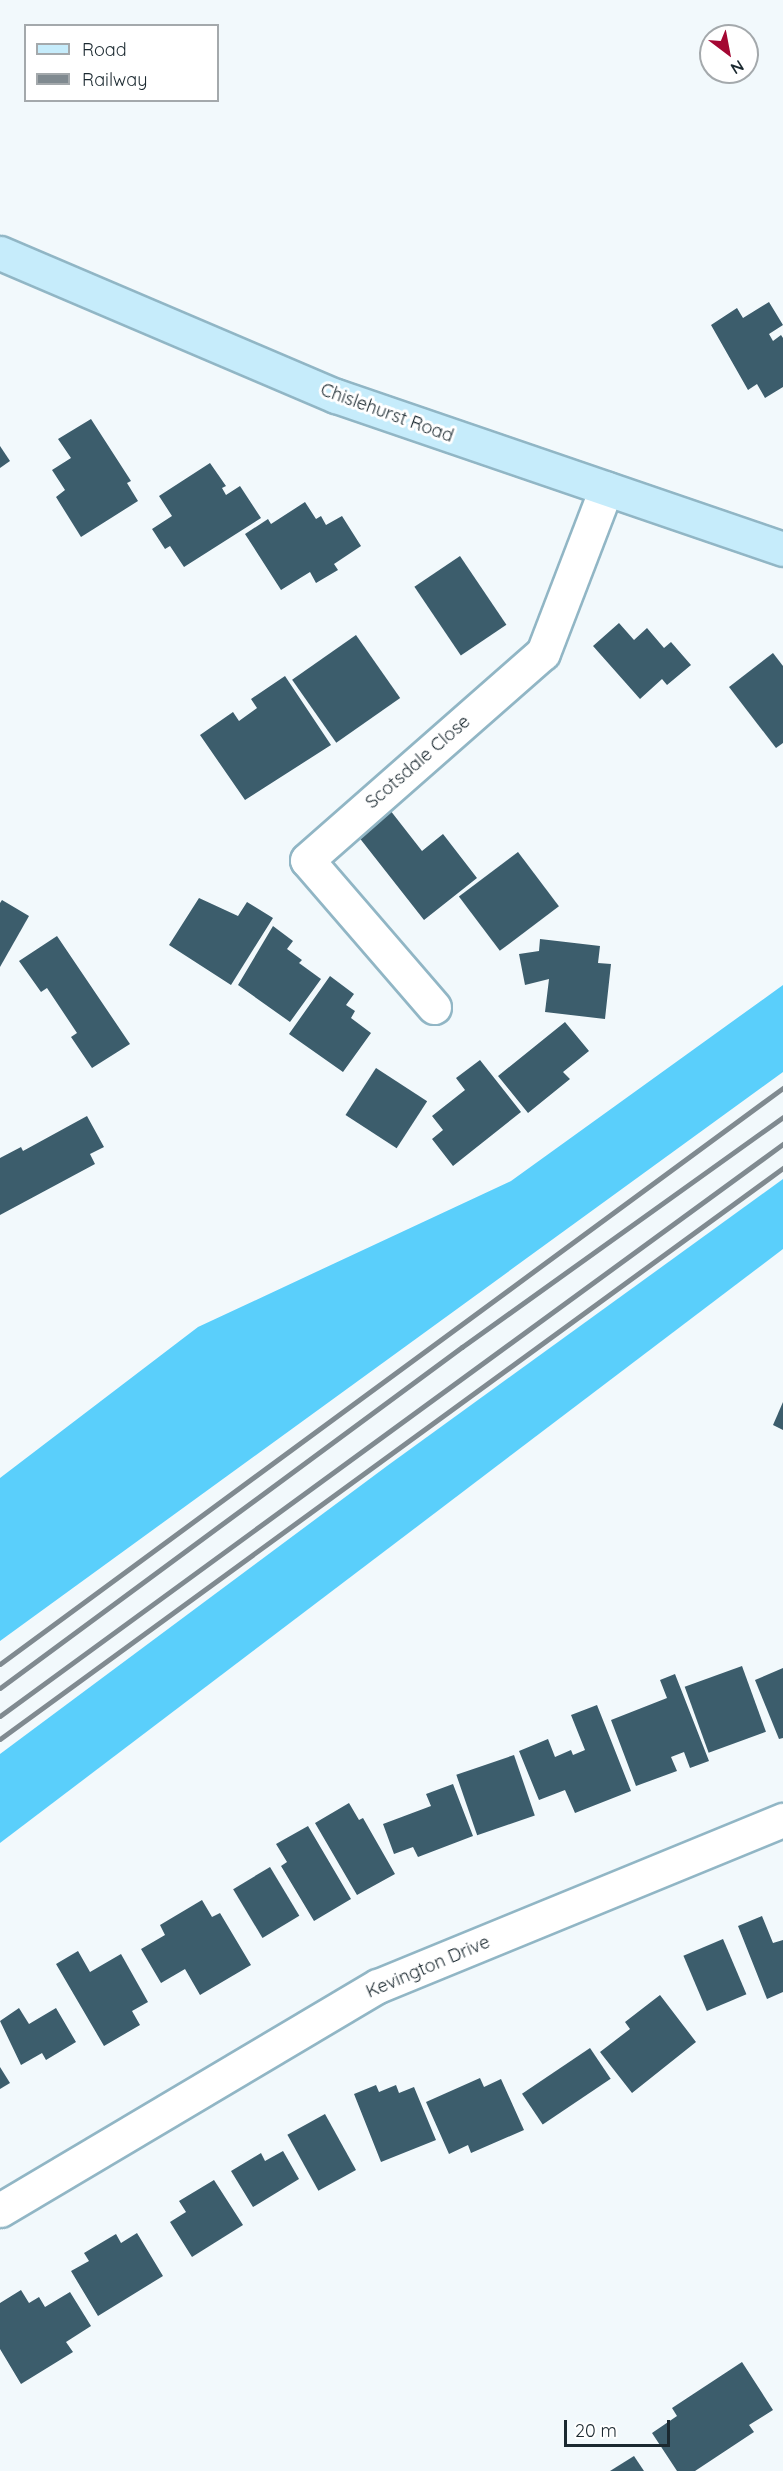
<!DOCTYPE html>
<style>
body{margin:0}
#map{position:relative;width:783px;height:2471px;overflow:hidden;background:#f2f9fc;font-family:Quicksand,sans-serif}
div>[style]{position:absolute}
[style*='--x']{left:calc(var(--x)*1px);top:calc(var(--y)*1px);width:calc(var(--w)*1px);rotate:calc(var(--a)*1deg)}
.forest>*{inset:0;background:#5acffb}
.building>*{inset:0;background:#3c5d6c;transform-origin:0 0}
.roads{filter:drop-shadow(2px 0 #91b6c5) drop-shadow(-2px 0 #91b6c5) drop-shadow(0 2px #91b6c5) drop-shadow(0 -2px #91b6c5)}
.minor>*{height:33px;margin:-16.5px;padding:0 16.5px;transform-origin:16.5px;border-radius:16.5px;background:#fff}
.primary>*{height:33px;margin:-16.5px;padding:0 16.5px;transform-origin:16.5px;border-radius:16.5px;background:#c6ecfb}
.rail>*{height:4.5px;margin:-2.25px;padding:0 2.25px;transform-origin:2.25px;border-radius:2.25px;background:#808a90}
span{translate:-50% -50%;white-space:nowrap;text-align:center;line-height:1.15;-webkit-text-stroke:6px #fff;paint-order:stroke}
.street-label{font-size:18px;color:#1b2930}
.legend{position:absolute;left:24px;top:24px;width:195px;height:78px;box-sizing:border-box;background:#fff;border:2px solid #a4a9ac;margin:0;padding:8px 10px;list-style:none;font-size:18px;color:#1b2930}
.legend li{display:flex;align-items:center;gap:12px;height:30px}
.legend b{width:30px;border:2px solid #a4a9ac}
.north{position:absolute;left:699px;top:24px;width:60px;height:60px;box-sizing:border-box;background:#fff;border:2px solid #a4a9ac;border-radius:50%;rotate:148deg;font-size:16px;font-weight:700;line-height:24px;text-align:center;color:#1b2930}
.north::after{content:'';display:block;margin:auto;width:21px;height:27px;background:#a40733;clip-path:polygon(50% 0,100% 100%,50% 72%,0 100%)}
.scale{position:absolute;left:564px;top:2420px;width:106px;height:27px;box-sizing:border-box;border:3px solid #1b2930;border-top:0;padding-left:8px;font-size:18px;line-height:21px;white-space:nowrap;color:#1b2930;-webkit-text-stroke:4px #fff;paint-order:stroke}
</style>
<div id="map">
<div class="forest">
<i style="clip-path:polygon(783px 985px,783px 1072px,0 1641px,0 1478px,198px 1327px,511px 1181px)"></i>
<i style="clip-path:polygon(783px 1179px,783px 1249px,0 1843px,0 1754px,387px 1466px)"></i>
</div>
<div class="building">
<i style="clip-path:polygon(769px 302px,783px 325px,769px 334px,773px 341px,781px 335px,783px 338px,783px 387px,765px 398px,757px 384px,748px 390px,711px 325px,737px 308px,743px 318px)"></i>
<i style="clip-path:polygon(91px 419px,131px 481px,127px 483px,138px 501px,81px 537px,56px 497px,65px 490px,52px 470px,71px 458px,58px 439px)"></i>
<i style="clip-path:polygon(0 446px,10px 461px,0 468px)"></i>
<i style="clip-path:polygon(210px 463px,226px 486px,222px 488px,226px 495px,240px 486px,261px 518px,184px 567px,170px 546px,165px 549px,152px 529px,172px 516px,159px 496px)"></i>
<i style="clip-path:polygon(305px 502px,316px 519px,321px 516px,326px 525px,342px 516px,361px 546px,334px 564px,338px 570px,316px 583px,310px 572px,281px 590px,245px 534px,268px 519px,271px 524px)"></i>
<i style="left:460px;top:556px;width:83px;height:55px;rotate:56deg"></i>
<i style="clip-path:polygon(619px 623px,634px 640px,647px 628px,664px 648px,671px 642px,691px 665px,667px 685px,662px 679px,640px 699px,593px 646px)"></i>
<i style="left:356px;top:635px;width:77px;height:78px;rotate:55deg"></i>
<i style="clip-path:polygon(773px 653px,783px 666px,783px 743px,776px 748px,729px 687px)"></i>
<i style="clip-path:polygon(285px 676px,331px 745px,245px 800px,200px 735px,233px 712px,239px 721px,257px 708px,251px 699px)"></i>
<i style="clip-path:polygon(390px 810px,422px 851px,443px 834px,477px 878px,424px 920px,358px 836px)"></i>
<i style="left:518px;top:852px;width:68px;height:74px;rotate:53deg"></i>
<i style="clip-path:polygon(199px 898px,238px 916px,247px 902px,273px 918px,231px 985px,169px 945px)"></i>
<i style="clip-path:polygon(2px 900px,29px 916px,0 967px,0 903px)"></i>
<i style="clip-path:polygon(273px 926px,293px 941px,287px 949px,302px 960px,299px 963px,321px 979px,290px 1022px,238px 985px)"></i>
<i style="clip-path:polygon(57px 936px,130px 1044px,92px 1068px,71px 1037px,77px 1033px,47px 988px,41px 992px,19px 961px)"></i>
<i style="clip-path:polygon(540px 939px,600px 946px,598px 963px,611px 964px,605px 1019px,545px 1012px,549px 979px,525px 985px,519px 954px,539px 951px)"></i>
<i style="clip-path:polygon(330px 976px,354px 994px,346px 1005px,355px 1011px,351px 1018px,371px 1033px,343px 1072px,289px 1034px)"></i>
<i style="clip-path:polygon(565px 1022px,589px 1051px,563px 1072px,570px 1079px,528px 1113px,498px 1076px)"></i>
<i style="clip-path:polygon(480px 1060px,521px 1112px,453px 1166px,432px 1139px,443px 1130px,432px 1116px,465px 1090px,456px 1078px)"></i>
<i style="left:376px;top:1068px;width:61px;height:56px;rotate:33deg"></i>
<i style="clip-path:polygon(87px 1116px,104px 1147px,90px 1154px,95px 1164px,0 1215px,0 1158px,21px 1147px,23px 1151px)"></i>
<i style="clip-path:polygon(783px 1402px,783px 1430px,773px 1425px)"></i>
<i style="left:742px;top:1666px;width:70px;height:61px;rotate:70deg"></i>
<i style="clip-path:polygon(783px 1668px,783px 1738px,779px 1739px,755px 1680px)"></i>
<i style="clip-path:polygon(675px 1674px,709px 1761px,690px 1768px,684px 1752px,671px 1757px,677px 1771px,636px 1786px,611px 1720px,667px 1698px,660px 1680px)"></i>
<i style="clip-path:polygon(597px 1705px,631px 1791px,575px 1813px,565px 1790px,539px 1800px,519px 1751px,548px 1739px,555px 1757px,571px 1750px,573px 1755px,585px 1750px,571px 1715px)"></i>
<i style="left:514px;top:1755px;width:64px;height:61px;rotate:71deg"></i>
<i style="clip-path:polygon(453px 1784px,473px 1836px,418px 1857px,413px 1847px,394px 1854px,383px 1824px,431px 1806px,426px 1794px)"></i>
<i style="clip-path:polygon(349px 1803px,359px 1820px,363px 1818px,395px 1874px,357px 1895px,315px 1823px)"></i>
<i style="clip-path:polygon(308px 1826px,351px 1899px,314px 1921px,281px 1866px,287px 1862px,276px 1844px)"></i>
<i style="left:270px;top:1867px;width:57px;height:43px;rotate:59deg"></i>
<i style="clip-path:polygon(202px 1900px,212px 1917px,220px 1913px,251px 1965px,200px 1995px,185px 1969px,161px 1983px,141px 1949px,165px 1935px,160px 1925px)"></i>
<i style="clip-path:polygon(762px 1916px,773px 1943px,783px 1940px,783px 1992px,767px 1999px,738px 1926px)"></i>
<i style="left:723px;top:1939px;width:60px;height:43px;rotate:67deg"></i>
<i style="clip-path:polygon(78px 1951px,90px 1972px,121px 1954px,148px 2002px,132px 2011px,140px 2025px,104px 2046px,56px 1964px)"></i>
<i style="clip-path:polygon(660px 1995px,696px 2042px,632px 2093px,600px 2052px,630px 2029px,625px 2022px)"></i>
<i style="clip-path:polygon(19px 2008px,29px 2024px,56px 2008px,76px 2042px,46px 2060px,42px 2053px,21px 2065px,0 2021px)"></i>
<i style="left:590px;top:2048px;width:37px;height:82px;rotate:56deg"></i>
<i style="clip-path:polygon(0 2067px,10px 2083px,0 2089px)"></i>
<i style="clip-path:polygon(480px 2078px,484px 2087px,501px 2079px,524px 2130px,471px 2153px,468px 2145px,449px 2154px,426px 2102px)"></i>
<i style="clip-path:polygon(376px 2085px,379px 2092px,396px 2085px,399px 2093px,414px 2087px,436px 2140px,381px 2162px,354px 2094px)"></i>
<i style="left:325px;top:2114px;width:64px;height:43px;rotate:61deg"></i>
<i style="clip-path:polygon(283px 2151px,299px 2179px,253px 2207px,231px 2171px,261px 2153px,265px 2161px)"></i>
<i style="clip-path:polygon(214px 2180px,243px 2225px,192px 2257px,170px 2222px,186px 2212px,179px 2201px)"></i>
<i style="clip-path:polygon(137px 2233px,163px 2276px,98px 2316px,71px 2271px,89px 2261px,84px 2253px,116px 2234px,121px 2243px)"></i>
<i style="clip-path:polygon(21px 2290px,29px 2303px,39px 2297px,45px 2307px,70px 2292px,91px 2326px,66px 2342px,73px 2352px,21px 2384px,0 2349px,0 2303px)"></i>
<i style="clip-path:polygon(742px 2362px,773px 2410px,749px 2425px,754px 2432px,695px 2471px,677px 2471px,652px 2433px,677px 2416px,672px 2408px)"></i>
<i style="clip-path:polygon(634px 2456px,644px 2471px,610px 2471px)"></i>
</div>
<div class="roads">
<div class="minor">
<i style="--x:434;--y:1007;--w:194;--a:-130.8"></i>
<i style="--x:307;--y:860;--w:314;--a:-41.3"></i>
<i style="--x:543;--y:653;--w:176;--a:-69"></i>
<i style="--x:0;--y:2210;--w:439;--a:-30.7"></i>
<i style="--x:378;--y:1986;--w:438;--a:-22.3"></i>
</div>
<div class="primary">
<i style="--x:0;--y:253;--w:365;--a:23.1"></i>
<i style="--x:336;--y:396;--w:472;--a:18.9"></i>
</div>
</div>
<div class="rail">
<i style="--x:0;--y:1664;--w:972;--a:-36.34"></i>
<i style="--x:0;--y:1688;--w:574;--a:-36.43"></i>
<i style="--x:462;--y:1347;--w:395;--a:-35.6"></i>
<i style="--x:0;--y:1716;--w:970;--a:-36.15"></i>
<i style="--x:0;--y:1739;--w:969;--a:-36.1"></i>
</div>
<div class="street-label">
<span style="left:387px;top:413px;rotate:20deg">Chislehurst Road</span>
<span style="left:418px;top:762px;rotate:-41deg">Scotsdale Close</span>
<span style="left:428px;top:1967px;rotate:-23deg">Kevington Drive</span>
</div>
<ul class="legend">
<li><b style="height:8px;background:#c6ecfb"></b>Road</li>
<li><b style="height:8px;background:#808a90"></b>Railway</li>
</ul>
<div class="north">N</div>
<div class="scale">20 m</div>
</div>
